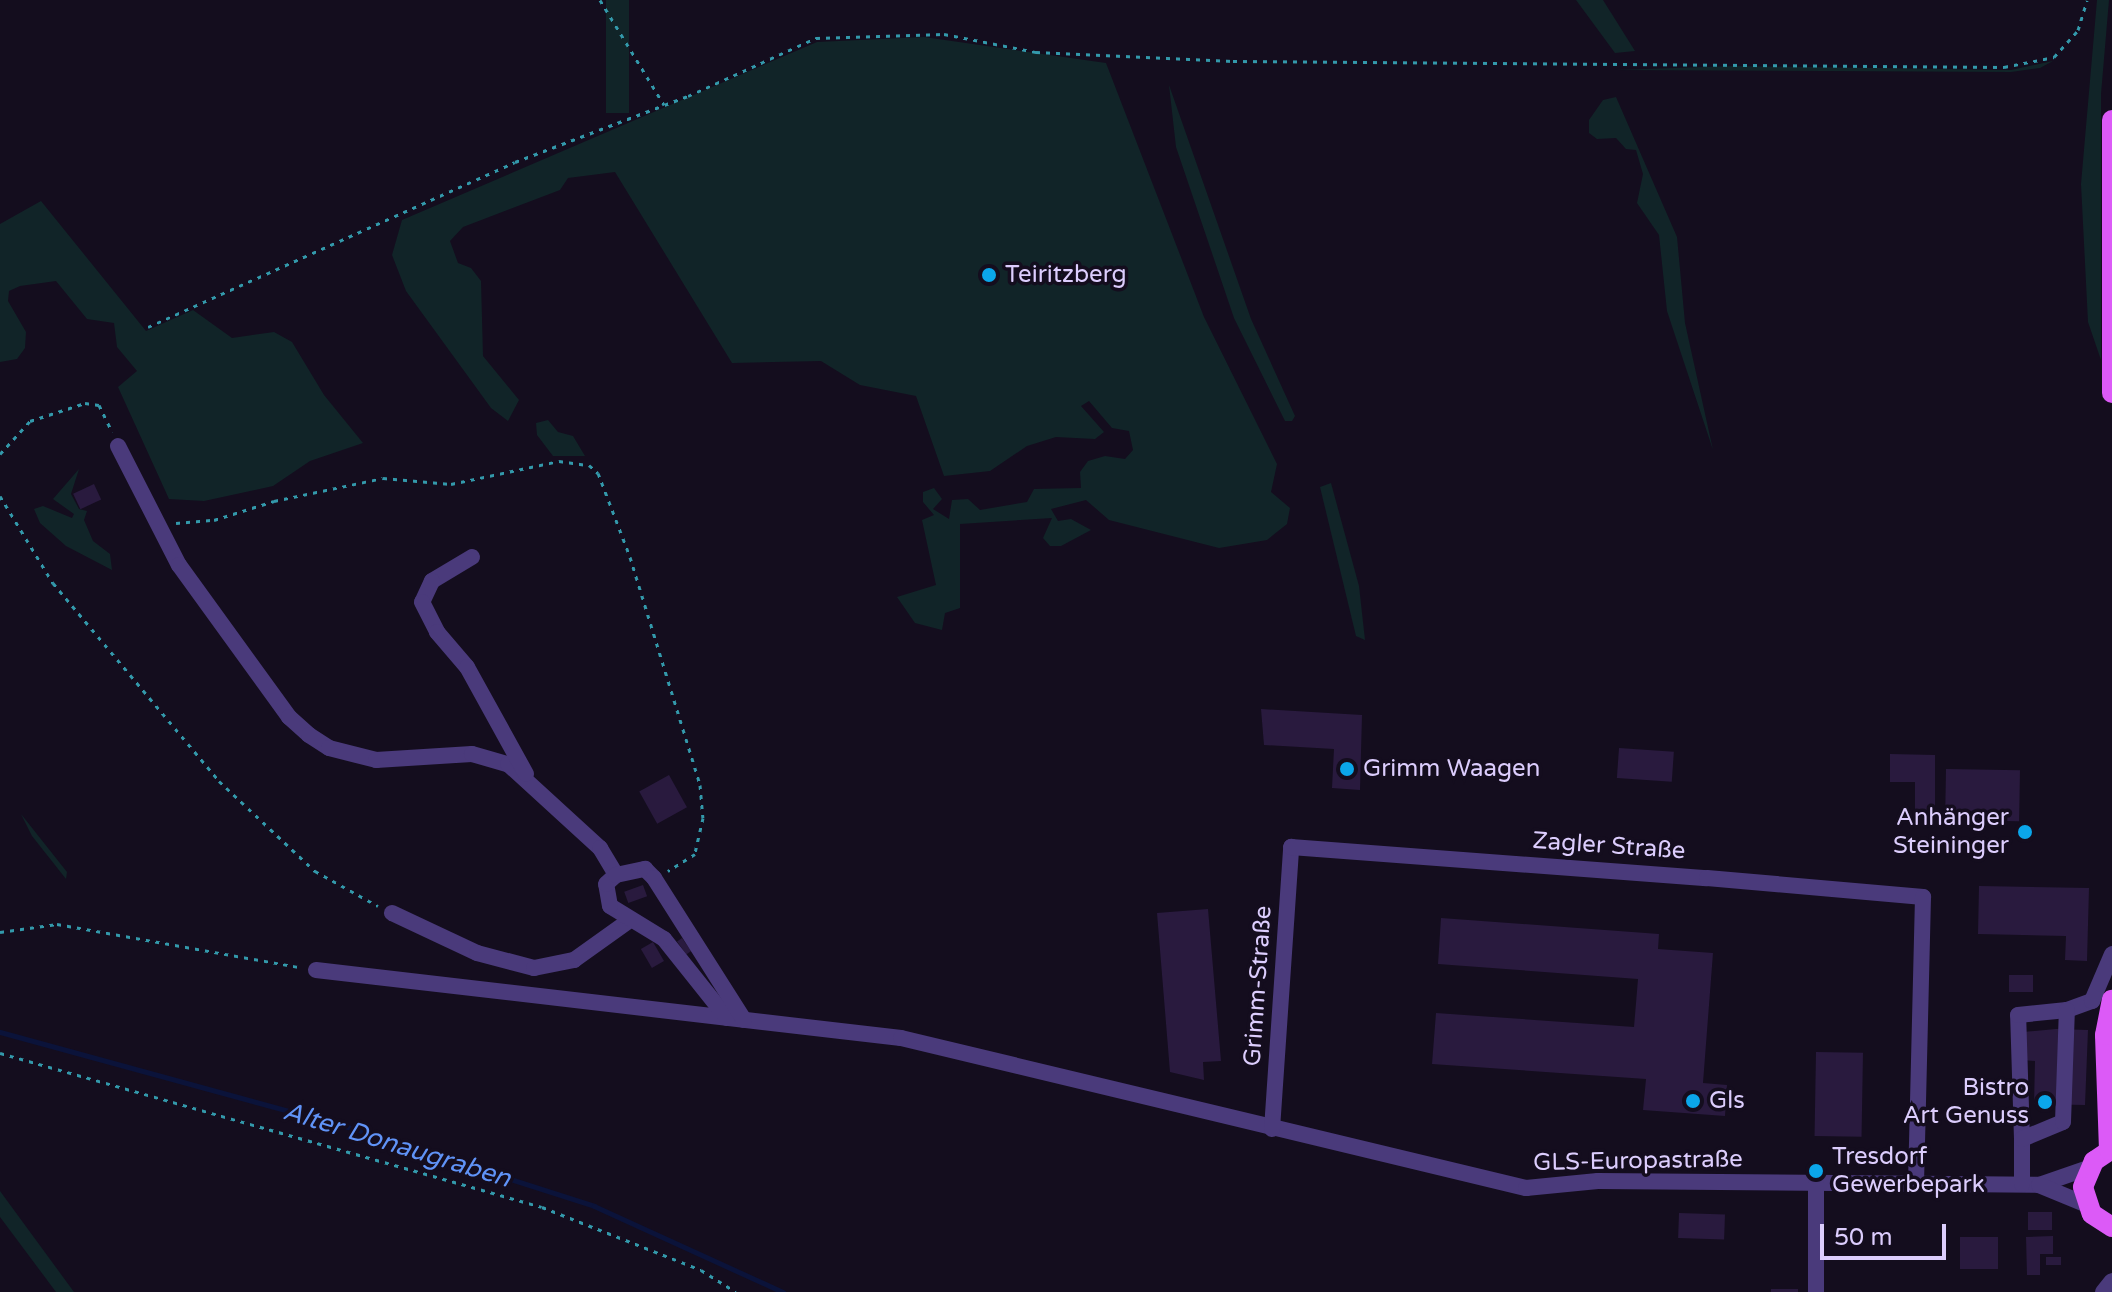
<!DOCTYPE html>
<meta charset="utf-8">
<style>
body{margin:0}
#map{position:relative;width:2112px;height:1292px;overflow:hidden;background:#140d1e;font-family:"Varela Round",sans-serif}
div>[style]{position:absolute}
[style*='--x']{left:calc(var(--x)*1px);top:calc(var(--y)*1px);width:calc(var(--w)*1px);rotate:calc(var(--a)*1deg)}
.green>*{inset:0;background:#112428;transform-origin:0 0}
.stream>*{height:5px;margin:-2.5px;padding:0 2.5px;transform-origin:2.5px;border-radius:2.5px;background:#0b133a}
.building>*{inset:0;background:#291a3e;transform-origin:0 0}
.path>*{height:3px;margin-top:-1.5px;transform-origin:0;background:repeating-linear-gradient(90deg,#3399ab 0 4px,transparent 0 10px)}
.minor>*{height:16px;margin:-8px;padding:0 8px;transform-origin:8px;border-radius:8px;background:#4a3a7b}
.major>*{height:20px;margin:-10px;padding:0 10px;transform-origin:10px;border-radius:10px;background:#dc5af7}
.dots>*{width:22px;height:22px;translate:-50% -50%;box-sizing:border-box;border:4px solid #140d1e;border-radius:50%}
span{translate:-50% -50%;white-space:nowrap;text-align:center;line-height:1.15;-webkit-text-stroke:7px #140d1e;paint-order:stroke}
.poi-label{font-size:24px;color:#dccdfd}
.left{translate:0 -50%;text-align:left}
.right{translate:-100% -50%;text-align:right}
.street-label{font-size:24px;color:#dccdfd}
.water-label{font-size:26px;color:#6093f7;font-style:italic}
.scale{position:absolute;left:1820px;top:1224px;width:126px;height:36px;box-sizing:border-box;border:4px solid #dccdfd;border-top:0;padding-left:10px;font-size:24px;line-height:28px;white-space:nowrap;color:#dccdfd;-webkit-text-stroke:6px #140d1e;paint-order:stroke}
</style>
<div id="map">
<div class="green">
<i style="left:606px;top:0;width:23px;height:113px"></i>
<i style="clip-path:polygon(1576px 0,1603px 0,1635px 51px,1615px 53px)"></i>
<i style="clip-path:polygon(2097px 0,2109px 0,2101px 94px,2101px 360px,2088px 322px,2081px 184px)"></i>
<i style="clip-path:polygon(924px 37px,1106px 63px,1204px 317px,1277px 464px,1271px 492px,1290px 508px,1287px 524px,1267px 540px,1219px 548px,1109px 520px,1086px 500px,1051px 509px,1058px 521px,1071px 519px,1091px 530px,1061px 546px,1050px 546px,1043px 538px,1052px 518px,960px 524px,960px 608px,945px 613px,942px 630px,915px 623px,897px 597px,936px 585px,922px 520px,934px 515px,923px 502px,923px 492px,934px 488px,942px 499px,933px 509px,949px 519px,952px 500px,968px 499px,980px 510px,1027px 502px,1034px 489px,1081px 488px,1080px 472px,1088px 461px,1105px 456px,1125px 459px,1133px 450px,1129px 431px,1112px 428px,1089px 401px,1081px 406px,1104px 432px,1095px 439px,1056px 437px,1027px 446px,990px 471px,944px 476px,916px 396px,860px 385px,821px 361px,732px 363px,615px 172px,568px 178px,560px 190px,463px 227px,450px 241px,458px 263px,471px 268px,481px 281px,483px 356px,519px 400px,508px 421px,491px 408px,406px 291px,392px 255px,402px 220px,817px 42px)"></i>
<i style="clip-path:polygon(2053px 61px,2040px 68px,2011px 72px,1614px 70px,1735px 66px,2011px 70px)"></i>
<i style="clip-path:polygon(1169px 85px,1251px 319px,1295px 416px,1292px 421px,1285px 421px,1234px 318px,1176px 147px)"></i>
<i style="clip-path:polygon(1616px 97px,1677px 237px,1685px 323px,1713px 450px,1667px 311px,1659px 235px,1637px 203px,1643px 174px,1636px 150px,1626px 149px,1616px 138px,1597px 139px,1589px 133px,1589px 120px,1603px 100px)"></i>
<i style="clip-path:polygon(41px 201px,146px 331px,193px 310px,232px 338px,274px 332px,292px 342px,324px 395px,363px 443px,310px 461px,273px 486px,204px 501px,169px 499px,118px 387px,137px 371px,117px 347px,114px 323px,87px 319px,56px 281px,20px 286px,9px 291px,8px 301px,26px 332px,25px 348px,17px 359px,0 362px,0 224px)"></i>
<i style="clip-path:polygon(548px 420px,558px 432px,573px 436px,585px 456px,553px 456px,537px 435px,536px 423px)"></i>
<i style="clip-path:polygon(79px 469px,71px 494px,79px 509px,87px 511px,84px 520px,93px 541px,110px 554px,112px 570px,66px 546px,40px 523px,34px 509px,43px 506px,72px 518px,74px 514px,53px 499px)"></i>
<i style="clip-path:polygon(1331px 483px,1359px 586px,1365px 640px,1356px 636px,1320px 487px)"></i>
<i style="clip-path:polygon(21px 814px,67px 872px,66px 879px,32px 836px)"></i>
<i style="clip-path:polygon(0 1191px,74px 1292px,56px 1292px,0 1217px)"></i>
</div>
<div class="stream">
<i style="--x:0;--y:1032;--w:374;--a:15.3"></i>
<i style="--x:361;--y:1131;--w:245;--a:17.8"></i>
<i style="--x:594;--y:1206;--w:208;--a:24.5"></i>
</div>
<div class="building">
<i style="left:94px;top:484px;width:17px;height:23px;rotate:65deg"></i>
<i style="clip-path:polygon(1261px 709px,1362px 715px,1360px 790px,1332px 788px,1334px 749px,1264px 745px)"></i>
<i style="left:1619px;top:748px;width:55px;height:30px;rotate:4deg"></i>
<i style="clip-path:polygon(1890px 754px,1935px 755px,1935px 818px,1915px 818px,1915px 782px,1890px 782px)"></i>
<i style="left:1946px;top:769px;width:74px;height:51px;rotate:1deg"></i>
<i style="left:669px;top:775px;width:37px;height:34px;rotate:61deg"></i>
<i style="left:643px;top:885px;width:12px;height:20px;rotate:70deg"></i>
<i style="clip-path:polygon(1979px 886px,2089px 888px,2087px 961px,2065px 960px,2066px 936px,1978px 934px)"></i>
<i style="clip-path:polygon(1208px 909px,1221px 1061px,1203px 1062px,1204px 1080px,1170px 1072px,1157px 913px)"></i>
<i style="clip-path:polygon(1441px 918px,1659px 934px,1658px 949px,1713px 953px,1703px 1083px,1727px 1085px,1725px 1116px,1643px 1110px,1646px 1079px,1432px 1064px,1436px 1013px,1634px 1027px,1638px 979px,1438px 964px)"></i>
<i style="left:682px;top:938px;width:16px;height:6px;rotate:55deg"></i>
<i style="left:653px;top:942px;width:22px;height:14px;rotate:60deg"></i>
<i style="left:2009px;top:975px;width:24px;height:17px"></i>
<i style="clip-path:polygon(2056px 1029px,2088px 1030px,2085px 1105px,2034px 1104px,2035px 1061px,2023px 1060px,2023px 1032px)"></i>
<i style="left:1816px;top:1052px;width:47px;height:84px;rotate:1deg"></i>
<i style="left:2028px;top:1212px;width:24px;height:18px"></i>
<i style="left:1679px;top:1213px;width:46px;height:25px;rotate:2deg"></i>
<i style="clip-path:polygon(2053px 1236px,2053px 1254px,2040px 1254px,2040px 1275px,2027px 1275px,2026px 1237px)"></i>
<i style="left:1960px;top:1237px;width:38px;height:32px"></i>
<i style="left:2061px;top:1257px;width:8px;height:15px;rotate:90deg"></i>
<i style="left:1771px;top:1289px;width:27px;height:3px"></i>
</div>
<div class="path">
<i style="--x:600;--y:0;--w:123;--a:58.6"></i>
<i style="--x:148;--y:327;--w:402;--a:-24.2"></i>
<i style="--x:515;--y:162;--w:185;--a:-20.9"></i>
<i style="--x:688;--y:96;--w:141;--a:-24.4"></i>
<i style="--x:816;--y:38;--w:128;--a:-1.8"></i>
<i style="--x:944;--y:34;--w:94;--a:11.1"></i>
<i style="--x:1036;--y:52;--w:197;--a:2.6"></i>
<i style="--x:1233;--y:61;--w:771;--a:0.45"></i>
<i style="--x:2004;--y:67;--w:51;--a:-11.3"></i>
<i style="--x:2054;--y:57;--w:36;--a:-48"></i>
<i style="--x:2078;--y:30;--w:31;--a:-73"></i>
<i style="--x:0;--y:454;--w:45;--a:-47.7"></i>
<i style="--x:30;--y:421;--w:58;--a:-18.1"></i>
<i style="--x:85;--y:403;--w:14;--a:8"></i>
<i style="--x:99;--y:405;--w:30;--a:64"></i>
<i style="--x:0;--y:496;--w:102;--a:58.7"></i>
<i style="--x:53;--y:583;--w:258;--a:50"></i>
<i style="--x:219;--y:781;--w:132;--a:43.2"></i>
<i style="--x:315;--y:871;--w:72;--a:29.1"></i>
<i style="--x:176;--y:523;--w:38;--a:-5"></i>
<i style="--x:214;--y:520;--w:63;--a:-17.6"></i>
<i style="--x:274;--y:501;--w:111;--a:-11.9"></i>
<i style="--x:383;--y:478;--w:68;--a:5"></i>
<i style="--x:451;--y:484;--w:110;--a:-12"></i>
<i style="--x:559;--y:461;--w:30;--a:8"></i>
<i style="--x:589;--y:465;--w:12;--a:42"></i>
<i style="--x:598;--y:473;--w:90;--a:69.1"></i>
<i style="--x:630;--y:557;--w:239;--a:72.9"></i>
<i style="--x:700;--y:785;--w:33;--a:85"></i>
<i style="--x:703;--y:818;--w:37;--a:103"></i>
<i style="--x:695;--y:854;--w:32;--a:148"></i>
<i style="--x:0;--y:932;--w:58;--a:-8"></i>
<i style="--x:57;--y:924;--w:246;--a:10.1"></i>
<i style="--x:0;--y:1053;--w:563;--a:15.86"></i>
<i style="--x:542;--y:1207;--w:171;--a:21.6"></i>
<i style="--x:701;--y:1270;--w:41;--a:32.2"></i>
</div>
<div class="minor">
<i style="--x:118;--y:446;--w:134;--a:62.9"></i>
<i style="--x:179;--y:565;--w:188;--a:54.1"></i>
<i style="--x:289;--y:717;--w:27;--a:42"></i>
<i style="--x:309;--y:735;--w:24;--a:33"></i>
<i style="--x:329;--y:748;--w:49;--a:14.3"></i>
<i style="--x:376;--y:760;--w:96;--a:-3.6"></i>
<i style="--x:472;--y:754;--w:37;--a:16"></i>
<i style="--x:508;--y:764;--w:125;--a:42.4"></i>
<i style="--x:600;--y:848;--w:31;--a:59"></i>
<i style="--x:472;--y:557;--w:47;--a:149"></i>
<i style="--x:432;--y:581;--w:23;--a:115"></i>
<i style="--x:422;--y:602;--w:34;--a:63"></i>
<i style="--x:437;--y:632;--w:46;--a:49.4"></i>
<i style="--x:467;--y:667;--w:122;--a:61.1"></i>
<i style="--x:392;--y:913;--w:94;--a:25.2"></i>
<i style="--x:477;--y:953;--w:59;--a:14.7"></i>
<i style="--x:534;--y:968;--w:41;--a:-11.3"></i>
<i style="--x:574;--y:960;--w:65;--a:-35.6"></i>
<i style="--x:316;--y:970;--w:589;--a:6.63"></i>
<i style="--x:901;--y:1038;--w:643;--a:13.5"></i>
<i style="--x:1526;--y:1188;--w:72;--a:-5.6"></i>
<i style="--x:1598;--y:1181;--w:441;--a:0.5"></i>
<i style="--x:2039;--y:1185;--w:52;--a:-19.1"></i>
<i style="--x:727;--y:1018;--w:101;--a:-128.6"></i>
<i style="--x:664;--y:939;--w:63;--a:-148.6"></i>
<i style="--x:610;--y:906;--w:22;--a:-100"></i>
<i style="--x:606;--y:884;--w:13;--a:-42"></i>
<i style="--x:616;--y:875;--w:30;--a:-12"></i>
<i style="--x:645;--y:869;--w:13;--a:45"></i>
<i style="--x:654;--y:878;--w:168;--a:57.6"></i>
<i style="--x:1272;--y:1129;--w:283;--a:-86.1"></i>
<i style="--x:1291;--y:847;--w:417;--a:4.3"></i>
<i style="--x:1707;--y:878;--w:217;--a:5"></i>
<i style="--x:1923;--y:897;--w:285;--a:91.4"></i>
<i style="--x:2022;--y:1139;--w:124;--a:-91.8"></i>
<i style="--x:2018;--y:1015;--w:49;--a:-5.8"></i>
<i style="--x:2067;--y:1010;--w:27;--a:-20"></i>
<i style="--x:2092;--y:1001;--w:51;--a:-66.9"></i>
<i style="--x:2022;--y:1184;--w:45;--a:-90"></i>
<i style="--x:2022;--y:1139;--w:44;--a:-22.5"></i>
<i style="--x:2063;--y:1122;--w:112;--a:-88"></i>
<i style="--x:2039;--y:1185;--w:52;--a:22.6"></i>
<i style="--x:1816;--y:1292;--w:109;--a:-90"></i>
<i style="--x:2103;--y:1292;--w:14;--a:-51"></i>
</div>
<div class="major">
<i style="--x:2112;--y:120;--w:273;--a:90"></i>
<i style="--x:2112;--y:1149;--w:22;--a:146"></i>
<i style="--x:2094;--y:1161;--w:28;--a:113"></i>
<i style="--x:2083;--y:1187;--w:28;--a:72"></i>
<i style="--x:2092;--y:1214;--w:24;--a:33"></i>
<i style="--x:2109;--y:1150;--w:115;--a:-92"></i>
<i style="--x:2105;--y:1035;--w:36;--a:-79"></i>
</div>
<div class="dots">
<i style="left:989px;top:275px;background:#0ba6ea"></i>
<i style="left:1347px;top:769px;background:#0ba6ea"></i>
<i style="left:2025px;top:832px;background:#0ba6ea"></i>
<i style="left:1693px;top:1101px;background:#0ba6ea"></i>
<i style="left:2045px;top:1102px;background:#0ba6ea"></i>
<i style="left:1816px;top:1171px;background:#0ba6ea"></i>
</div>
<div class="poi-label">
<span class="left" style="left:1005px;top:275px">Teiritzberg</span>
<span class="left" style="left:1363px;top:769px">Grimm Waagen</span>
<span class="right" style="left:2009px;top:832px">Anhänger<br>Steininger</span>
<span class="right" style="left:2029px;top:1102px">Bistro<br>Art Genuss</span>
<span class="left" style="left:1709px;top:1101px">Gls</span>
<span class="left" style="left:1832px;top:1171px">Tresdorf<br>Gewerbepark</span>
</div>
<div class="street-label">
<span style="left:1609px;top:846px;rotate:4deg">Zagler Straße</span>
<span style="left:1258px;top:986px;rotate:-86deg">Grimm-Straße</span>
<span style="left:1638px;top:1161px;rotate:-1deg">GLS-Europastraße</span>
</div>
<div class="water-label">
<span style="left:397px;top:1145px;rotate:17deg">Alter Donaugraben</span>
</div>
<div class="scale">50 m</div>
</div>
